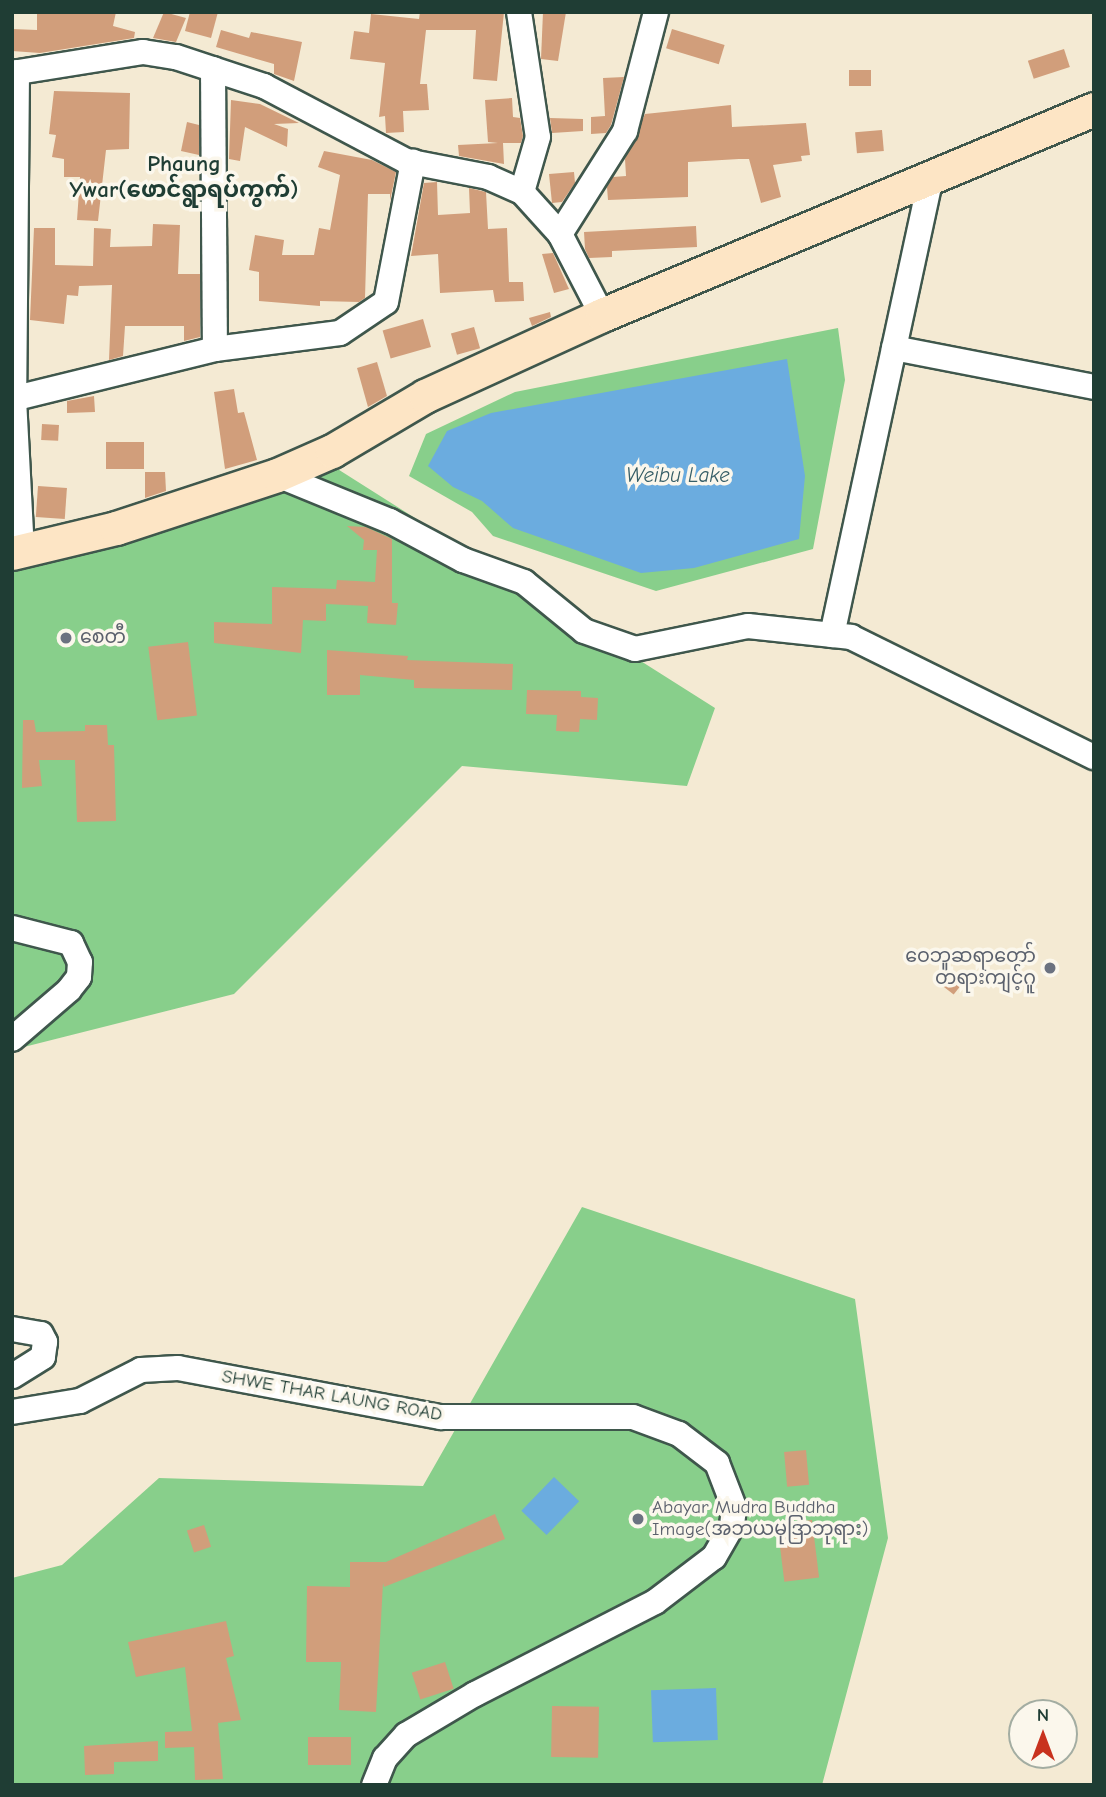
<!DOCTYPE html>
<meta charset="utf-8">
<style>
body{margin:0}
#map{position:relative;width:1106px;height:1797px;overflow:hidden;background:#f4ead3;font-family:"Comic Neue","Noto Sans Myanmar",sans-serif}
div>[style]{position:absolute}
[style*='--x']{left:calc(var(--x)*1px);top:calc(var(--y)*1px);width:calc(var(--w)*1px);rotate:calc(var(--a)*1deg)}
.green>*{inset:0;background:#88cf8b}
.water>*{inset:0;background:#6bacdf;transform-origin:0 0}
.building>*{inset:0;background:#d19e7b;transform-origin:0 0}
.roads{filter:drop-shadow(2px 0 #3f574c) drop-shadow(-2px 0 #3f574c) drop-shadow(0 2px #3f574c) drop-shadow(0 -2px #3f574c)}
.street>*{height:24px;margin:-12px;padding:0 12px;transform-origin:12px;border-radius:12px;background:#fff}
.secondary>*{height:33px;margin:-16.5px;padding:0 16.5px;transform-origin:16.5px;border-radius:16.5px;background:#fde5c5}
.dots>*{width:19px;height:19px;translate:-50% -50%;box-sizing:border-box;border:4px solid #fbf7ec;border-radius:50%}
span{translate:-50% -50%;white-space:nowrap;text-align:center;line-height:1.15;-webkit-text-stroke:7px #fbf7ec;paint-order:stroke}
.worship-label{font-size:19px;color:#5b616d}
.left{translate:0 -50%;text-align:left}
.right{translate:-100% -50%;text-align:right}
.street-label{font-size:19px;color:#1f3d34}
.water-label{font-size:21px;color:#365e67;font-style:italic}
.quarter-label{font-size:23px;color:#1f3d34;font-weight:700}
.frame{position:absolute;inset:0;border:14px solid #1f3d34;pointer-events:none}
.north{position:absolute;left:1008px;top:1699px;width:70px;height:70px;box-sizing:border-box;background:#fbf7ec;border:2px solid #a3ada2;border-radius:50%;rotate:0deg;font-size:19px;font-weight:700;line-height:28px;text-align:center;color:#1f3d34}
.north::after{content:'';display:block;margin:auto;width:24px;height:32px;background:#c8321e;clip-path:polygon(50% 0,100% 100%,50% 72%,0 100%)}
</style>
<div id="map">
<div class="green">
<i style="clip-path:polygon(838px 328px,845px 380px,813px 549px,656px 591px,493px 536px,472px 512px,409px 476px,426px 434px,515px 392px)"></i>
<i style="clip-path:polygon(336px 468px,715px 708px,687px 786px,462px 766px,234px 994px,12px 1050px,12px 543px)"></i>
<i style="clip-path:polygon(582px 1207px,855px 1299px,888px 1538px,822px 1785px,12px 1785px,12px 1578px,62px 1565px,159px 1478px,423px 1486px)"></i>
</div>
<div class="water">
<i style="clip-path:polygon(787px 359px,805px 476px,799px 539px,694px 568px,641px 573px,513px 528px,482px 501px,453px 487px,428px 466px,447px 431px,491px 413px)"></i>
<i style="left:554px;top:1477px;width:35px;height:47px;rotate:44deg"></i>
<i style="left:716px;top:1688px;width:52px;height:65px;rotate:88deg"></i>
</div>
<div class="building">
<i style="clip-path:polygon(37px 12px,116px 12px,113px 26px,135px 32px,134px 38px,40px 53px,12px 51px,12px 29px,37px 30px)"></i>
<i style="clip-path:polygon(164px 12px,186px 18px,176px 42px,153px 38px)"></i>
<i style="clip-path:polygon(190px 12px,218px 12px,211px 38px,185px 31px)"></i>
<i style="clip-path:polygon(420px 12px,504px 12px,497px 81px,473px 79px,476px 30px,426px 30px,420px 84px,427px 84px,429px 110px,403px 111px,404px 132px,386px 133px,385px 116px,379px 117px,385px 63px,350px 59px,354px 31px,369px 33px,371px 14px,419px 19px)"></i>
<i style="clip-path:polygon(543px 12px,566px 12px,558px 61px,541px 59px)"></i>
<i style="left:672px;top:29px;width:55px;height:20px;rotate:17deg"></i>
<i style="clip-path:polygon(221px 30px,249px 38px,251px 32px,302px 42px,294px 81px,274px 74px,274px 64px,216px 47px)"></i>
<i style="left:1064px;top:49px;width:19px;height:38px;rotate:72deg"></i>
<i style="left:849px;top:70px;width:22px;height:16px"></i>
<i style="clip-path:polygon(624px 77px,611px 125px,606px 133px,591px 134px,591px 117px,605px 116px,603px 78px)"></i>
<i style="clip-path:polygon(54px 91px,130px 93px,129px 149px,106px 150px,98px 221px,77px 220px,80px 177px,64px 177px,64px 159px,52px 157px,56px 135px,49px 134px)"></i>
<i style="clip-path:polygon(512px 98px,513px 117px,520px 118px,523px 136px,521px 143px,503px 143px,504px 164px,459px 156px,458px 145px,498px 143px,488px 142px,485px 100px)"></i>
<i style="clip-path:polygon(231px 100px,260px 104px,299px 123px,274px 124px,288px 129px,287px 147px,245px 127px,240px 161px,229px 159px)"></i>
<i style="clip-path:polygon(731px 105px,732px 127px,806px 123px,810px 155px,801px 156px,802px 161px,773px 165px,781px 197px,761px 203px,749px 159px,739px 159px,688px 162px,688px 197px,608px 200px,607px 187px,613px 177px,626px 176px,625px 159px,645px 114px)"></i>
<i style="clip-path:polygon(550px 118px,583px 119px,583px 131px,552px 133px)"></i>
<i style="clip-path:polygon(187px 122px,199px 125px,199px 155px,181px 151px)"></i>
<i style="left:882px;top:130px;width:21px;height:27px;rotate:85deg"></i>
<i style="clip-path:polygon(324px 151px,372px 160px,396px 172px,390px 201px,390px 194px,368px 194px,365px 298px,359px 302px,320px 301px,320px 306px,259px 301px,259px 272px,249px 270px,255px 235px,284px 240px,282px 255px,314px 255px,319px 228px,330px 230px,340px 175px,318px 167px)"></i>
<i style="clip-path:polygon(574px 172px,575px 183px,562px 202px,552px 203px,549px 174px)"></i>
<i style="clip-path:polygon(437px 182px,438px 215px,470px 213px,469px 188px,486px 192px,488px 229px,507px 228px,509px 282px,523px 282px,524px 301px,495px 302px,493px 290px,440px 293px,438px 254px,411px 256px,424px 183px)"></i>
<i style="clip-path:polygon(153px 224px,180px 225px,178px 274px,200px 274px,200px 337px,184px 341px,184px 326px,125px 326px,123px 356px,109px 360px,112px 285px,79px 286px,78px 296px,67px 295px,64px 324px,30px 320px,34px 228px,55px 228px,55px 265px,93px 266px,94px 228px,111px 229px,110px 247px,152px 246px)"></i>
<i style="clip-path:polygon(696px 226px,697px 247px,612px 251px,612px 257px,589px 258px,585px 249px,584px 232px)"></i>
<i style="clip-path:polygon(553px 253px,569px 289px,554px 293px,542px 254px)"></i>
<i style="clip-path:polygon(550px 312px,551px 317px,532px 326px,529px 318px)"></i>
<i style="left:423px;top:319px;width:29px;height:42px;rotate:74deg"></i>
<i style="left:474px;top:327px;width:22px;height:24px;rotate:74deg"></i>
<i style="clip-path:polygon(377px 362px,387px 396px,368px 407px,357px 368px)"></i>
<i style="clip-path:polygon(234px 389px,238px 413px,244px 412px,257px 460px,225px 469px,214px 392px)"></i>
<i style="clip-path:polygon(94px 396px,95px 412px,67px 413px,67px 401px)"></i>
<i style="left:42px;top:424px;width:17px;height:16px;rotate:3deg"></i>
<i style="left:106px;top:442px;width:38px;height:27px"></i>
<i style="clip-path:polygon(145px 472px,165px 472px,166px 491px,145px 498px)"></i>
<i style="left:38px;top:486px;width:29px;height:31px;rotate:4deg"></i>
<i style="clip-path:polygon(347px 526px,366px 527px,392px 539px,392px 603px,398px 603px,396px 625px,367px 623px,368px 606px,326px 604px,326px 621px,303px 620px,301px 653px,214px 643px,214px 622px,272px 624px,272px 587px,336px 589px,337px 580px,375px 582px,377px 550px,363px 550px,364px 540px)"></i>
<i style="left:188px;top:642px;width:74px;height:40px;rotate:83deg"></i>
<i style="clip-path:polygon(327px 650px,408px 656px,407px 660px,513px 664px,512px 690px,414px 688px,414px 680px,360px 675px,360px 695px,327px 695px)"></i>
<i style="clip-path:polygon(527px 690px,581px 691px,581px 697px,598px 698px,597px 720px,580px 719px,579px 732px,556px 731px,557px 715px,526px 714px)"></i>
<i style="clip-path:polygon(23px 720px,34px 720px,36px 732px,85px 731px,85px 725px,107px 725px,108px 745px,114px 745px,116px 821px,77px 822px,75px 760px,39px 760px,42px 786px,22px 788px)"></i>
<i style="left:946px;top:967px;width:23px;height:17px;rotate:38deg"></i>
<i style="left:806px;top:1450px;width:35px;height:22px;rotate:85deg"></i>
<i style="clip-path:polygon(495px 1514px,505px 1539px,384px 1587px,383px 1583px,376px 1712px,339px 1710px,341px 1662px,306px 1662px,307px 1586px,350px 1587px,350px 1562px,386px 1562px)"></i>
<i style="left:812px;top:1520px;width:58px;height:35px;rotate:83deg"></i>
<i style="left:204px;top:1525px;width:23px;height:18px;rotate:72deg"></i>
<i style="clip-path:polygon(226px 1621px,234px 1656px,226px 1658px,241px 1720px,218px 1723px,223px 1779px,195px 1780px,194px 1747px,165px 1748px,165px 1732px,192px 1731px,185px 1667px,136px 1677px,128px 1642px)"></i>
<i style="left:445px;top:1662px;width:28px;height:35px;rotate:72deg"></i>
<i style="left:552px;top:1706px;width:47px;height:51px;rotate:1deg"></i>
<i style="left:351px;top:1737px;width:28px;height:43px;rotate:90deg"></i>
<i style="clip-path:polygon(158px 1741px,158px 1761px,114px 1762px,114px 1774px,85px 1775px,84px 1746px)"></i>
</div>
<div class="roads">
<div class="street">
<i style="--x:519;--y:12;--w:126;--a:81.4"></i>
<i style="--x:538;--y:137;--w:57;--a:106.2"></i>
<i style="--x:213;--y:69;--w:280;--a:89.6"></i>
<i style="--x:17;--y:72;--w:327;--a:90.5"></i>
<i style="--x:14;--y:399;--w:152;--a:87"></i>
<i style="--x:12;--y:73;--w:133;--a:-9.1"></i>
<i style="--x:143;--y:52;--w:33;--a:9"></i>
<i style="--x:176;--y:57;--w:93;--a:18.2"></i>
<i style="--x:264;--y:86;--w:161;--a:27.8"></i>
<i style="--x:406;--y:161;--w:84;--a:11"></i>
<i style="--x:488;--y:177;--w:37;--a:24"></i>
<i style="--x:522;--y:192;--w:57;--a:47.9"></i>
<i style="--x:560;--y:234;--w:91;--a:62.6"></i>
<i style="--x:560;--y:234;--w:122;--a:-57.7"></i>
<i style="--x:625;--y:131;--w:123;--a:-75.4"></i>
<i style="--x:894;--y:348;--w:204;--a:11"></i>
<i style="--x:12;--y:399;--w:209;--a:-13.8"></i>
<i style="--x:215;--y:349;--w:126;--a:-7.3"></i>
<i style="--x:340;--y:333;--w:55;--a:-34"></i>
<i style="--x:386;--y:302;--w:143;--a:-79.1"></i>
<i style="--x:277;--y:475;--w:122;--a:22.2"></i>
<i style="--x:390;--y:521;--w:83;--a:28.1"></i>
<i style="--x:463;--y:560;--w:65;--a:19.8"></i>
<i style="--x:524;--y:582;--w:77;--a:39.2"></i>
<i style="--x:584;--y:631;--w:54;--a:19.4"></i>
<i style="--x:635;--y:649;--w:115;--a:-11.5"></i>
<i style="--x:748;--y:626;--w:104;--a:6.1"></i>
<i style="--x:851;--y:637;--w:271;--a:26.3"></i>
<i style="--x:832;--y:635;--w:467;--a:-77.8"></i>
<i style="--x:12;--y:928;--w:61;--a:14.3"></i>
<i style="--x:71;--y:943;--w:21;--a:65"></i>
<i style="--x:80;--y:962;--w:15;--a:94"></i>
<i style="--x:79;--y:977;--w:16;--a:128"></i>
<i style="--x:69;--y:990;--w:75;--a:139.3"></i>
<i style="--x:12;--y:1329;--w:29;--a:10"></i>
<i style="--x:41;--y:1334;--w:9;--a:63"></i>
<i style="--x:45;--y:1342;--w:15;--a:98"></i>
<i style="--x:43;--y:1357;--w:36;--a:148"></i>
<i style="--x:12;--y:1412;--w:69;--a:-9.2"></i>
<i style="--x:80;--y:1401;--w:68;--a:-26.9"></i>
<i style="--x:141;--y:1370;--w:37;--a:-3"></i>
<i style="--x:178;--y:1368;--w:268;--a:10.6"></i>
<i style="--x:441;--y:1417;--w:192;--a:0"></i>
<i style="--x:633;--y:1417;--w:49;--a:20.3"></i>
<i style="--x:679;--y:1434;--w:48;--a:37.3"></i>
<i style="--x:717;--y:1463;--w:47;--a:68.9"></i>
<i style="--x:734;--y:1507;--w:19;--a:96"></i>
<i style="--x:732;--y:1526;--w:36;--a:120"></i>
<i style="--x:714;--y:1557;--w:74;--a:142.7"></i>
<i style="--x:655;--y:1602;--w:202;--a:152.9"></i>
<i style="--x:475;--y:1694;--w:80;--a:149.3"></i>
<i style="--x:406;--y:1735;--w:31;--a:132"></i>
<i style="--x:385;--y:1758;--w:29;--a:112"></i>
</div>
<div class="secondary">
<i style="--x:12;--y:553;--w:107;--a:-13.5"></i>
<i style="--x:116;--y:528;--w:169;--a:-18.2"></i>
<i style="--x:277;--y:475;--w:60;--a:-23.6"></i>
<i style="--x:332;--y:451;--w:108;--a:-30.6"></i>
<i style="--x:425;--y:396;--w:195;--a:-24.6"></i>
<i style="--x:602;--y:315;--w:533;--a:-22.72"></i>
</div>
</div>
<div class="dots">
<i style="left:66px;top:638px;background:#6b7280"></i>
<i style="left:1050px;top:968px;background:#6b7280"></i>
<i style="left:638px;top:1519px;background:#6b7280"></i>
</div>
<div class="worship-label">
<span class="left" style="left:80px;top:638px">စေတီ</span>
<span class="right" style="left:1036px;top:968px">ဝေဘူဆရာတော်<br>တရားကျင့်ဂူ</span>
<span class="left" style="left:652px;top:1519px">Abayar Mudra Buddha<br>Image(အဘယမုဒြာဘုရား)</span>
</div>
<div class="street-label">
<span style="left:332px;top:1396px;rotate:10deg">SHWE THAR LAUNG ROAD</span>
</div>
<div class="water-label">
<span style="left:678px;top:475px">Weibu Lake</span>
</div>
<div class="quarter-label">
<span style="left:184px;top:177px">Phaung<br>Ywar(ဖောင်ရွာရပ်ကွက်)</span>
</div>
<div class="frame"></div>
<div class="north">N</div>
</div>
